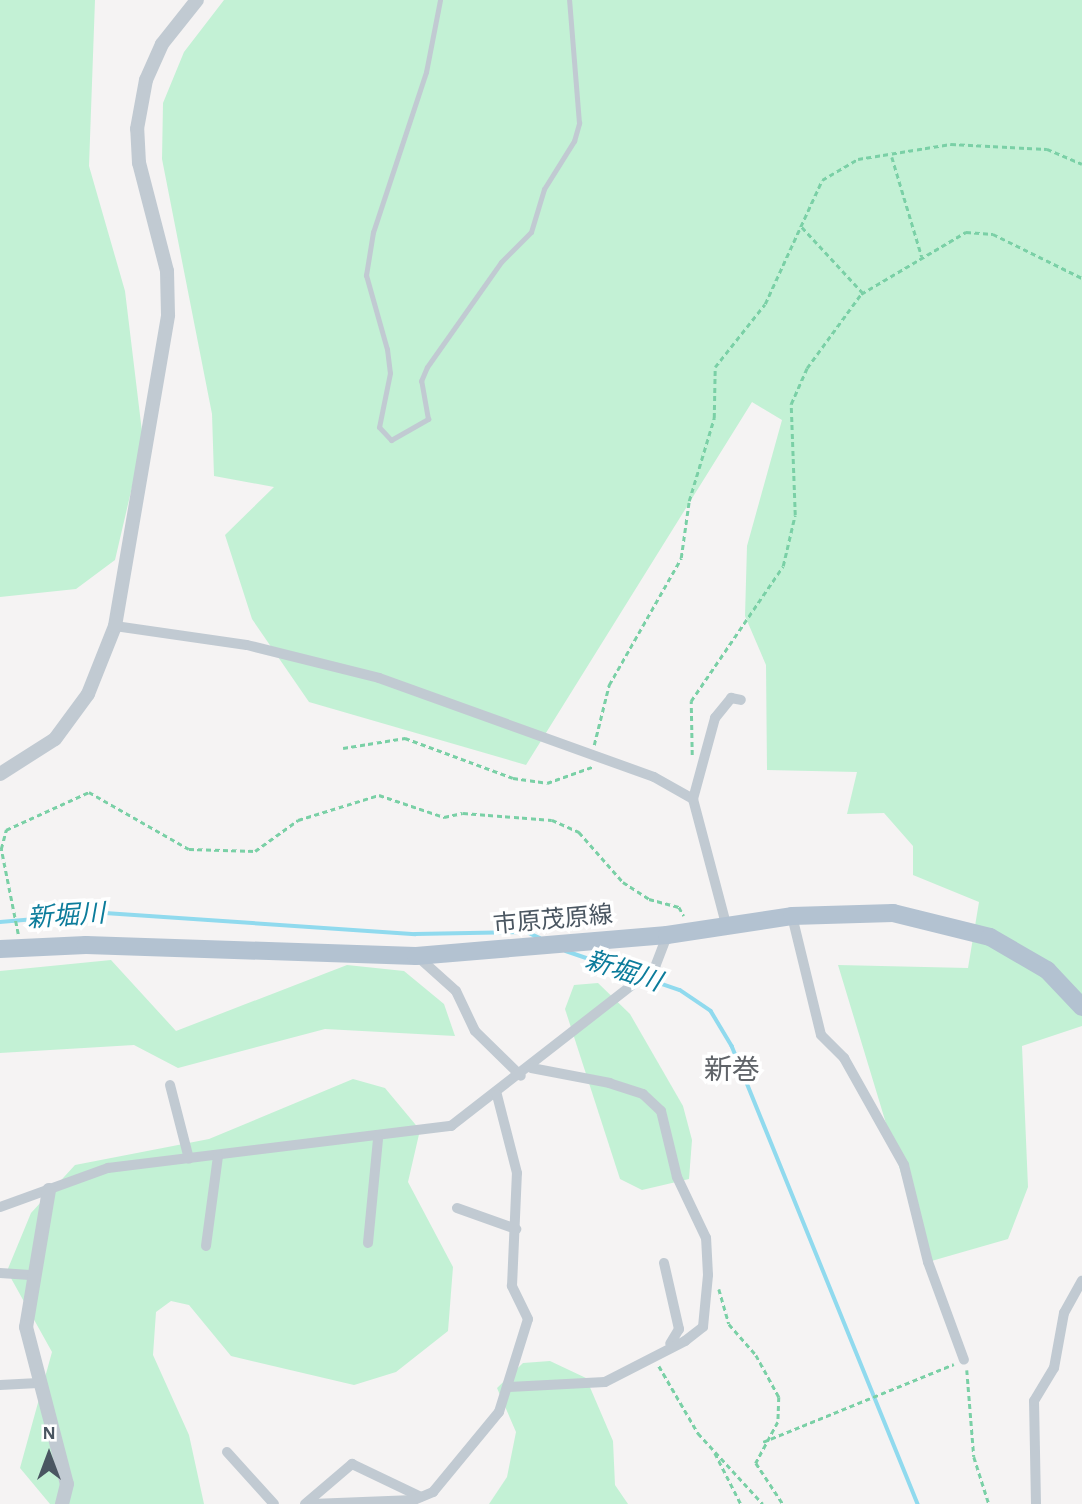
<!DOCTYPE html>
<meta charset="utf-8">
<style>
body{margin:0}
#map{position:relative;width:1082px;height:1504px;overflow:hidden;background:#f5f3f3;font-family:"Alegreya Sans","Noto Sans JP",sans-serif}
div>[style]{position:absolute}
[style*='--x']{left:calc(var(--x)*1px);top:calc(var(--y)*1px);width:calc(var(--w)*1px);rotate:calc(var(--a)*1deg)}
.green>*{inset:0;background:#c3f1d5}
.stream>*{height:3.5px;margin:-1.75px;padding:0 1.75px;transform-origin:1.75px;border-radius:1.75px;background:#90daee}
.path>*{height:2.5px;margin-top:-1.25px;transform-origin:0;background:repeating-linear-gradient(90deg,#7ad0a6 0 5px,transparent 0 8.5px)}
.service>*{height:5px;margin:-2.5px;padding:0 2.5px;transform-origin:2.5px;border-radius:2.5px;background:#c1cad2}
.minor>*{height:10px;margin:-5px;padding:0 5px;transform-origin:5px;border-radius:5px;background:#c1cad2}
.tertiary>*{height:14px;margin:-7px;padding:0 7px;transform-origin:7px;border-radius:7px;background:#c1cad2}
.primary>*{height:18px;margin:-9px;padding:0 9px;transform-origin:9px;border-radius:9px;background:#b3c2d1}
span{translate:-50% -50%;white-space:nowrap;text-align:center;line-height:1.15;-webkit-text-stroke:7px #fff;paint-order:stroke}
.street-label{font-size:24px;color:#4a5661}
.water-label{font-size:26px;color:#0c7c9b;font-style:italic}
.quarter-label{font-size:28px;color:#5f6368}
.north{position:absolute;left:14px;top:1420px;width:70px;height:70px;-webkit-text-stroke:5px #fff;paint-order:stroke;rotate:0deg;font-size:19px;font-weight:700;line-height:28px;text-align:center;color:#4a5661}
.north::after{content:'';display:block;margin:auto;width:24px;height:32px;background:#4a5661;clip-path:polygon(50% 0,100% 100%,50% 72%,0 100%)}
</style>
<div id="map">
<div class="green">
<i style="clip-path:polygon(0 0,95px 0,89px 166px,125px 291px,143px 440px,115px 560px,76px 589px,0 597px)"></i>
<i style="clip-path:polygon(224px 0,1082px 0,1082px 1026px,1022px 1046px,1028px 1187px,1008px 1239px,928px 1262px,838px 965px,968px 968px,979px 902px,913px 875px,913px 846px,884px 813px,847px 814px,857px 772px,767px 770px,766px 665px,745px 616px,747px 546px,782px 420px,752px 402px,526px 765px,309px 702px,252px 619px,225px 535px,274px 487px,214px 476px,212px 414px,162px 159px,163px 103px,184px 52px)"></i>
<i style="clip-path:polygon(111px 960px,176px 1031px,347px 965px,404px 971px,444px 1004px,455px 1036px,325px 1029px,178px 1068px,134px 1045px,0 1053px,0 971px)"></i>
<i style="clip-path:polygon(598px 983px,630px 1014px,683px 1106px,692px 1140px,689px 1179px,642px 1190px,620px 1179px,565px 1009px,574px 985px)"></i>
<i style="clip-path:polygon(353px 1079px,385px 1088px,420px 1130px,408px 1182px,453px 1267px,448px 1331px,396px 1372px,354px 1385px,231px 1356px,189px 1305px,171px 1301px,156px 1312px,153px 1355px,189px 1435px,204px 1504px,50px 1504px,20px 1468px,52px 1352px,7px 1271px,31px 1213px,75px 1165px,209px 1139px)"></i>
<i style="clip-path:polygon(550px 1361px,586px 1378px,613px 1441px,615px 1485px,628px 1504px,489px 1504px,507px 1477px,516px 1432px,497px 1388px,523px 1363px)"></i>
</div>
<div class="stream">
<i style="--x:0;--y:922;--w:105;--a:-4.9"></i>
<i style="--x:105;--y:913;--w:311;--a:3.9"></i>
<i style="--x:415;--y:934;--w:112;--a:-1"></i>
<i style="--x:527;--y:932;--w:14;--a:25"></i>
<i style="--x:566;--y:951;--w:120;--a:18.9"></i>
<i style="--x:680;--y:990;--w:37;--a:34"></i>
<i style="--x:711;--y:1011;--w:41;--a:59"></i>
<i style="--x:732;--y:1046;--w:494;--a:67.9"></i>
</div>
<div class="path">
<i style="--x:892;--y:157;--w:104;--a:73.3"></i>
<i style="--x:802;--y:227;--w:90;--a:47.3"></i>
<i style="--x:594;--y:745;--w:62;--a:-76"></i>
<i style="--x:609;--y:685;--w:146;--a:-60.4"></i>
<i style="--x:681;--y:558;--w:58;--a:-82"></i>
<i style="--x:689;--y:501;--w:87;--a:-73.2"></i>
<i style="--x:714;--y:418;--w:51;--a:-88.9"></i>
<i style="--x:715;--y:367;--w:80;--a:-51.6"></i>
<i style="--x:765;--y:304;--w:136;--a:-65.3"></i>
<i style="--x:822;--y:180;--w:42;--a:-30.3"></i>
<i style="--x:858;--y:159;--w:94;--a:-9.2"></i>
<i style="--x:951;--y:144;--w:96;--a:3"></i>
<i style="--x:1047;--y:149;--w:38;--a:23"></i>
<i style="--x:343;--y:748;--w:63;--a:-9.2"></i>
<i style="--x:405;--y:738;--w:115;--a:20.3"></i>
<i style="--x:513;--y:778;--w:34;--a:8"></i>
<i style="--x:547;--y:783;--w:48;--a:-19.6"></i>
<i style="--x:692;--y:755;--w:54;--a:-91.1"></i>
<i style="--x:691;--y:701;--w:163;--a:-55.7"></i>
<i style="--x:783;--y:566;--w:52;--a:-76.8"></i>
<i style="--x:795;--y:515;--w:111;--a:-92.1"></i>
<i style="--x:791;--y:404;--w:39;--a:-66"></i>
<i style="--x:807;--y:368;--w:92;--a:-53.9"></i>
<i style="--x:861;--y:294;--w:122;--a:-30.6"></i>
<i style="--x:966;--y:232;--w:27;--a:4"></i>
<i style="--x:993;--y:234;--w:99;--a:26.3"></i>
<i style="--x:18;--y:934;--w:87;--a:-101.3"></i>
<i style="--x:1;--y:849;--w:20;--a:-75"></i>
<i style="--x:6;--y:830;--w:91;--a:-24.6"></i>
<i style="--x:89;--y:792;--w:115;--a:29.7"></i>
<i style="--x:189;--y:849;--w:66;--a:1.7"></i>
<i style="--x:255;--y:851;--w:53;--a:-35.8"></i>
<i style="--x:298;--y:820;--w:85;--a:-17.2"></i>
<i style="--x:379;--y:795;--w:69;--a:18.7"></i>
<i style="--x:444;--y:817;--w:19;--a:-12"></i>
<i style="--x:463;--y:813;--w:89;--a:4.5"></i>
<i style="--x:552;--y:820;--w:30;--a:24"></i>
<i style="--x:579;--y:832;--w:67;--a:48.7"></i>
<i style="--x:623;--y:882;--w:31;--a:33"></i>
<i style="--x:649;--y:899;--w:31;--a:15"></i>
<i style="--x:679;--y:907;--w:10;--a:61"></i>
<i style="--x:719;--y:1289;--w:36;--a:74"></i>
<i style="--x:729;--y:1324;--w:41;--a:48.9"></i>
<i style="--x:756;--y:1355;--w:48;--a:61.3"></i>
<i style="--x:779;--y:1397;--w:25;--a:92"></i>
<i style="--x:778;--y:1422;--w:47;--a:118.2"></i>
<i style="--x:756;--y:1463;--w:49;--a:56.6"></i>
<i style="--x:659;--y:1366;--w:78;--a:59.8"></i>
<i style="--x:698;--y:1433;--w:96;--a:47.5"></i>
<i style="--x:967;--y:1370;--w:87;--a:85.4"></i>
<i style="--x:974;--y:1457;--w:49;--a:72.3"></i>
<i style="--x:763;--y:1442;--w:206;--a:-22.2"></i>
<i style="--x:715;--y:1453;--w:57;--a:63"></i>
</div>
<div class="service">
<i style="--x:440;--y:0;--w:73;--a:101"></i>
<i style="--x:426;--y:72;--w:169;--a:108.3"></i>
<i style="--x:373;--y:232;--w:44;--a:99.2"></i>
<i style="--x:366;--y:275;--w:77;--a:74.2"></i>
<i style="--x:387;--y:349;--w:24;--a:83"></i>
<i style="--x:390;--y:373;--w:55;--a:101.5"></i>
<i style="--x:379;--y:427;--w:18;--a:47"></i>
<i style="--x:391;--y:440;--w:43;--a:-29.6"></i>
<i style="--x:428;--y:419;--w:39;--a:-100"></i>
<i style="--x:421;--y:381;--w:15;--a:-67"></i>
<i style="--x:427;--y:367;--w:128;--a:-54.8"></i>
<i style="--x:501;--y:262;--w:42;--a:-45"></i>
<i style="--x:531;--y:232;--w:45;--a:-73.2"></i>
<i style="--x:544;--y:189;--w:57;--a:-58"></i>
<i style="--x:574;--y:141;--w:19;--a:-74"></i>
<i style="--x:579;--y:123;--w:123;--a:-94.6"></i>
</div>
<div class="minor">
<i style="--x:115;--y:626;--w:133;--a:8.2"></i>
<i style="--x:247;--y:645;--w:136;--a:14"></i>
<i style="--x:379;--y:678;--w:292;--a:19.8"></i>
<i style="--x:654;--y:777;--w:45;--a:29.4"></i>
<i style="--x:792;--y:916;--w:122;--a:76.3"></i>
<i style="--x:821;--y:1035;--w:33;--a:45"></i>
<i style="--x:844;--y:1058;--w:123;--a:60.7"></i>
<i style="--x:904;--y:1165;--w:100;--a:76.1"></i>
<i style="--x:928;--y:1262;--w:104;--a:69.8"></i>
<i style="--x:726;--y:924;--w:129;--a:-104.8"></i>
<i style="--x:693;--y:799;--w:84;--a:-74.8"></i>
<i style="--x:715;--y:718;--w:26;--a:-51"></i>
<i style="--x:731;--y:698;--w:10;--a:11"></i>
<i style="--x:417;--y:956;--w:52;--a:41.9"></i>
<i style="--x:456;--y:991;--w:44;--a:64.6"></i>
<i style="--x:475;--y:1031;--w:64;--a:44.4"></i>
<i style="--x:170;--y:1085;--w:76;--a:75.6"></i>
<i style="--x:0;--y:1207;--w:115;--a:-19.9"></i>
<i style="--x:108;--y:1168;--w:346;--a:-7"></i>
<i style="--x:451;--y:1126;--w:259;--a:-37.9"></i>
<i style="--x:655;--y:967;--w:34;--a:-69"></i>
<i style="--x:457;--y:1208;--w:63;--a:19.6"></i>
<i style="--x:368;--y:1243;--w:104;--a:-84.5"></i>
<i style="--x:206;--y:1246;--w:91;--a:-82.4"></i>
<i style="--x:664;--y:1263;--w:68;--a:77.2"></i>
<i style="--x:679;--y:1329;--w:17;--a:121"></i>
<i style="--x:0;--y:1273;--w:30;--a:4"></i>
<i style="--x:0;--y:1385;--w:38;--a:-3"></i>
<i style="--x:509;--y:1387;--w:96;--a:-3"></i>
<i style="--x:605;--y:1382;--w:90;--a:-27.1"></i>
<i style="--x:685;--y:1341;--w:23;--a:-38"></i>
<i style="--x:703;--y:1327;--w:52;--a:-84.5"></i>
<i style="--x:708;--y:1275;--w:37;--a:-93"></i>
<i style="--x:706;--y:1238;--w:68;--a:-115.4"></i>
<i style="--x:677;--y:1177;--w:68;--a:-103.6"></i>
<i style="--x:661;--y:1111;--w:25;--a:-137"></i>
<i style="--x:643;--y:1094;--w:35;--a:-162"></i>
<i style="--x:610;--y:1083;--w:80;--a:-169.2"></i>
<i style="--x:227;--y:1452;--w:70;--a:47.9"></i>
<i style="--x:305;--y:1504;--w:62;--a:-40.4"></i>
<i style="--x:352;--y:1464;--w:76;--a:25.6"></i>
<i style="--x:312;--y:1504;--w:102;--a:-2.2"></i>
<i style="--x:414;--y:1500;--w:21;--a:-23"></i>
<i style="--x:433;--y:1492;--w:104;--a:-50.5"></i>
<i style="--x:499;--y:1412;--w:97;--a:-72.7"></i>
<i style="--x:528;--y:1319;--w:37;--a:-116"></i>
<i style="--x:512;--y:1286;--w:113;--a:-87.5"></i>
<i style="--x:517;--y:1173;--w:81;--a:-104.4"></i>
<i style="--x:1036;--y:1504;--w:103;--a:-91.1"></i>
<i style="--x:1034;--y:1401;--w:39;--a:-59"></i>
<i style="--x:1054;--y:1368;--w:56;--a:-79.7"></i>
<i style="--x:1064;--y:1313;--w:37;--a:-61"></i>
</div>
<div class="tertiary">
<i style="--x:0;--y:774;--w:65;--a:-32.5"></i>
<i style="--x:55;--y:739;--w:56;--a:-53.7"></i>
<i style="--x:88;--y:694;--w:73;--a:-68.3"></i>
<i style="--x:115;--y:626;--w:315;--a:-80.3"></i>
<i style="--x:168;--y:315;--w:44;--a:-91.3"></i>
<i style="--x:167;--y:271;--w:112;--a:-104.5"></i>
<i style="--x:139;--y:163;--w:34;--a:-93"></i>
<i style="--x:137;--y:129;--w:50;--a:-79.6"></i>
<i style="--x:146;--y:80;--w:39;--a:-66"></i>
<i style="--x:162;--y:44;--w:56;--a:-51.5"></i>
<i style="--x:49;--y:1190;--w:139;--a:99.5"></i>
<i style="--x:26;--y:1327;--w:162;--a:75.4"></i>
<i style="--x:67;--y:1484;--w:21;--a:104"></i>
</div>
<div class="primary">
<i style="--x:0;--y:949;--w:86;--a:-2.7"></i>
<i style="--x:86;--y:945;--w:330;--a:1.9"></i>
<i style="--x:416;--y:956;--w:252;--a:-4.8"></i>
<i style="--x:667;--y:935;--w:126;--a:-8.6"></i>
<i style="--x:792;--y:916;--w:101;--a:-1.7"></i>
<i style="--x:893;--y:913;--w:100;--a:13.9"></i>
<i style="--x:990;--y:937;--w:66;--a:30.1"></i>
<i style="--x:1047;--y:970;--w:51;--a:46.6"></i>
</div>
<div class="street-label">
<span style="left:553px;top:921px;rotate:-5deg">市原茂原線</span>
</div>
<div class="water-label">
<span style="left:66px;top:917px;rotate:-4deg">新堀川</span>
<span style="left:623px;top:972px;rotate:18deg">新堀川</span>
</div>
<div class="quarter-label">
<span style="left:732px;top:1071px">新巻</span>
</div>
<div class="north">N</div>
</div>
